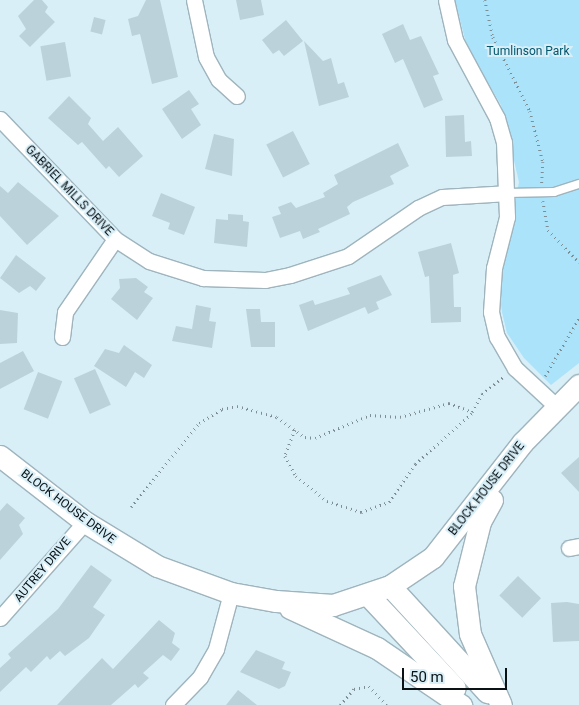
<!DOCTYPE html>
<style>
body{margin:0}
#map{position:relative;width:579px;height:705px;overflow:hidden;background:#d8eff8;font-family:Roboto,sans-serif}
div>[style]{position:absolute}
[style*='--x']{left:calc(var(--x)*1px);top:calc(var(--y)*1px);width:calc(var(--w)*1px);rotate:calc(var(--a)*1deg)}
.green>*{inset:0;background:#aae3fa}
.building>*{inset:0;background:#bcd2db;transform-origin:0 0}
.path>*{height:2.5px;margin-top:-1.25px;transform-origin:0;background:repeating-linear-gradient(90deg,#7e8e95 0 1px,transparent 0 5px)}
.roads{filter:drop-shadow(1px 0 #9fb4bd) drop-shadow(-1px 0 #9fb4bd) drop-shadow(0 1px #9fb4bd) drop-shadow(0 -1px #9fb4bd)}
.lane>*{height:8px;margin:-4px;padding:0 4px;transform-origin:4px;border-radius:4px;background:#fff}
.street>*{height:15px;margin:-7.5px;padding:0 7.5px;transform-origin:7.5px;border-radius:7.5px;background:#fff}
.secondary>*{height:21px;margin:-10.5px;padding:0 10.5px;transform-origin:10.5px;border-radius:10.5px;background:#fff}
span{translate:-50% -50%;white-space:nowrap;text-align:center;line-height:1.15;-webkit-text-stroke:4px #d8eff8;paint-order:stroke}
.park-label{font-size:12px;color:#02556c}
.street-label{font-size:12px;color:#0a1215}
.scale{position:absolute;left:402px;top:668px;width:105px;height:22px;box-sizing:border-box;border:2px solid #0a1215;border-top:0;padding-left:6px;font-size:15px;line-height:18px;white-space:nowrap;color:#0a1215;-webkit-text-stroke:4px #d8eff8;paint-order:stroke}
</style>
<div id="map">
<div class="green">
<i style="clip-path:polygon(455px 0,579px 0,579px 363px,551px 385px,524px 358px,507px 333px,502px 312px,499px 290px,519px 182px,501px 105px,467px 47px)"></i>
</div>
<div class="building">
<i style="clip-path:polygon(34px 0,42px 0,48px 7px,45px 12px,55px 22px,30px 47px,19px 36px,26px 29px,18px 16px)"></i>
<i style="clip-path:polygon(146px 0,160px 0,178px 77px,152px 84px,140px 34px,132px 36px,128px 19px,138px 16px)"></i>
<i style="clip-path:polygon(236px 0,261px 0,264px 15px,240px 20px)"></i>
<i style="left:94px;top:17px;width:12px;height:15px;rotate:14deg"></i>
<i style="clip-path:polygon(286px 20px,303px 41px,284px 56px,279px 50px,273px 54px,262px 40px)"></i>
<i style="clip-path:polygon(403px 24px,410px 40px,421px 36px,439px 74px,433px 76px,443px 100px,424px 108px,403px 59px,395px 63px,382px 34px)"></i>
<i style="clip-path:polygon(304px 41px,323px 61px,331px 58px,338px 84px,344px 82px,349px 97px,319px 106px)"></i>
<i style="left:65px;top:42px;width:35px;height:25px;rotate:80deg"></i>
<i style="clip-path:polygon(189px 90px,199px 104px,191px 109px,201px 125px,182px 139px,162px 109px)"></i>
<i style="clip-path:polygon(69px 96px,91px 118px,88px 124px,103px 141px,118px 127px,143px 156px,119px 177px,109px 166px,106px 169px,82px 142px,78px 145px,48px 118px)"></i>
<i style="clip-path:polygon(464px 115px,465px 142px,471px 141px,472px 156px,446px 157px,445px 116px)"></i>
<i style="left:293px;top:131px;width:37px;height:30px;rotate:63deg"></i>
<i style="clip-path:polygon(214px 134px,234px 139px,232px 176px,205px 169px)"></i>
<i style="clip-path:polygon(398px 143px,409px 166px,390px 176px,394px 184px,353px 202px,347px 207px,350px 214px,318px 229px,320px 232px,303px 239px,300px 231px,280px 238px,272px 217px,281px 214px,278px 207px,291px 202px,296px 208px,325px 197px,323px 193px,338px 184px,334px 175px)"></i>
<i style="clip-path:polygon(18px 182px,59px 216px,27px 245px,0 216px,0 186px,8px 193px)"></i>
<i style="clip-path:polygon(161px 193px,195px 207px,184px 235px,168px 229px,170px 223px,152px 216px)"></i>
<i style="clip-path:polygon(228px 214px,243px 215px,243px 221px,249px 222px,247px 247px,214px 243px,216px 219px,228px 220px)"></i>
<i style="clip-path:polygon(451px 243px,459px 273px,453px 275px,454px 307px,461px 307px,461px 322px,431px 323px,429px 276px,425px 277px,418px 252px)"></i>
<i style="clip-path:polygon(16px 255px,46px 278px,36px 291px,30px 286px,19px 293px,0 278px)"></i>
<i style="clip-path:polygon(381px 275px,392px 295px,376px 302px,379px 309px,368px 314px,365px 307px,308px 331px,299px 305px,313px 300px,315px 305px,350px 294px,347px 288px)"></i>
<i style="clip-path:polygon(136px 278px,148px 287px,144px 292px,153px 298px,137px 320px,111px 299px,120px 288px,119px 279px)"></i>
<i style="clip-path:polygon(196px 305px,211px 308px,209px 321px,216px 322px,212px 348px,172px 341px,176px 326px,192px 329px)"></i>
<i style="clip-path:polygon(246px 309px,260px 309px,261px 322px,275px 322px,275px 347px,251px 347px)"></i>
<i style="clip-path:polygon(0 310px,18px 313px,17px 343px,0 344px)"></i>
<i style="clip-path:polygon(124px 345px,152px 365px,144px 378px,135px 372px,126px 387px,94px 366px,105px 349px,119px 353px)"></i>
<i style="clip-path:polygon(23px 351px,34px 371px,0 389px,0 363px)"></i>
<i style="left:95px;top:369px;width:39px;height:23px;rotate:66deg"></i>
<i style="left:38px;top:372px;width:26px;height:40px;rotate:21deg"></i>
<i style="clip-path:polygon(579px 457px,579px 492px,561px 473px)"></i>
<i style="clip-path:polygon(7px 503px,25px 518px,19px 525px,23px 534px,0 560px,0 511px)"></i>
<i style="clip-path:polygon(91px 565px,112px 580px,93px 607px,105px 615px,89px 638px,65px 656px,60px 651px,50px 660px,47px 656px,31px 672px,26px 667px,0 692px,0 668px,11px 658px,8px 654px,58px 609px)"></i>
<i style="left:518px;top:576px;width:32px;height:27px;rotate:44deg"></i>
<i style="clip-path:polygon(567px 602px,579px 604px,579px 641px,553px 642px,551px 603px)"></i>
<i style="clip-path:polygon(159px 620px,175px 633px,172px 643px,180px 649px,171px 661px,163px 655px,143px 673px,149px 678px,138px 688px,135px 684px,111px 705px,57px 705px,102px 658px,113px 669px)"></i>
<i style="clip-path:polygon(256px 650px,285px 662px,282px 669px,291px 672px,285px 686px,279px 689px,240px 672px)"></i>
<i style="clip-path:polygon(238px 690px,257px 705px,226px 705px)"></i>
</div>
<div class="path">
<i style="--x:485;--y:0;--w:38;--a:78"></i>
<i style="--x:493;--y:37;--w:83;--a:63.4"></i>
<i style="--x:530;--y:111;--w:53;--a:75.7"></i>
<i style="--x:543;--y:162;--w:21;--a:93"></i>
<i style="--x:543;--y:201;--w:29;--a:80"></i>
<i style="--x:548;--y:230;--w:45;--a:45.9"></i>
<i style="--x:545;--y:376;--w:67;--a:-59.6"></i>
<i style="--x:295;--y:430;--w:28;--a:111"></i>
<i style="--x:285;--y:456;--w:23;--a:61"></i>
<i style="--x:296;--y:476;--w:40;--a:39"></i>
<i style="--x:327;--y:501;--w:36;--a:18"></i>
<i style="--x:361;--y:512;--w:30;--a:-20"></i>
<i style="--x:389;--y:502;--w:46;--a:-55.6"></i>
<i style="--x:415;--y:464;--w:76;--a:-41.8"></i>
<i style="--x:131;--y:507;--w:108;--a:-51"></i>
<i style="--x:199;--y:423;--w:27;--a:-31"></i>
<i style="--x:222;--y:409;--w:15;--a:-11"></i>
<i style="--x:237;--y:406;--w:41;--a:15.4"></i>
<i style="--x:277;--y:417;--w:34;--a:36"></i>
<i style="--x:305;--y:437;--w:10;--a:6"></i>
<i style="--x:315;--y:438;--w:60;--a:-22.7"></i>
<i style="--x:370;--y:415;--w:30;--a:4"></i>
<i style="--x:400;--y:417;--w:51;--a:-15.9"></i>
<i style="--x:449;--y:403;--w:25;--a:21"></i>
<i style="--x:472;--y:412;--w:21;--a:-61"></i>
<i style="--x:482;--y:394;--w:28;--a:-39"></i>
<i style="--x:340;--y:705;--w:21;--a:-49"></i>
<i style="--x:354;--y:689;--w:15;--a:-11"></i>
<i style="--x:369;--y:686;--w:26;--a:47"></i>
</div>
<div class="roads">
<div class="lane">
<i style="--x:507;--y:193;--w:47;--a:-1.2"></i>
<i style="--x:554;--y:192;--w:26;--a:-18"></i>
</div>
<div class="street">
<i style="--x:194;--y:0;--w:58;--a:78.1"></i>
<i style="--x:206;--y:57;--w:26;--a:61"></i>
<i style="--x:219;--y:80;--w:24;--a:42"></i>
<i style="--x:446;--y:0;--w:41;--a:77.3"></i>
<i style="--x:455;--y:40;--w:89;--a:61.7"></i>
<i style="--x:497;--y:118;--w:25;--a:74"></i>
<i style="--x:504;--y:142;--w:75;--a:87.7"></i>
<i style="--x:507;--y:217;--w:53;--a:104.3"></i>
<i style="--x:494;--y:268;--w:44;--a:93.9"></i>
<i style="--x:491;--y:312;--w:26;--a:77"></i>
<i style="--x:497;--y:337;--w:36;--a:60"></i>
<i style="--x:515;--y:368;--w:56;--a:42.8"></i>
<i style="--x:0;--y:119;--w:166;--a:46.2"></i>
<i style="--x:115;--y:239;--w:40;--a:32.9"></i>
<i style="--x:149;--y:261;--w:57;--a:17.5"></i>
<i style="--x:203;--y:278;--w:62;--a:1.8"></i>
<i style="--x:265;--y:280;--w:25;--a:-11"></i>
<i style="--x:290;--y:275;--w:61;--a:-18.1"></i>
<i style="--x:348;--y:256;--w:85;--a:-34.4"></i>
<i style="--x:418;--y:208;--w:26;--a:-25"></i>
<i style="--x:442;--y:197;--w:65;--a:-3.5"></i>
<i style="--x:62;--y:337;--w:25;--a:-83"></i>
<i style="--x:65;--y:312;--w:88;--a:-55.6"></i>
<i style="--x:569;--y:548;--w:10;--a:-11"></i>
<i style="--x:0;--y:618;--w:128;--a:-48.5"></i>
<i style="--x:173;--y:705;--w:39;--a:-46"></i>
<i style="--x:200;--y:677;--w:32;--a:-60"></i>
<i style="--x:216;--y:649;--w:58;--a:-75"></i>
</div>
<div class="secondary">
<i style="--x:0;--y:456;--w:108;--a:37.8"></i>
<i style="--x:85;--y:522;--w:84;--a:31.4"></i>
<i style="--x:157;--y:566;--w:79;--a:20"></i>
<i style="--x:231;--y:593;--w:46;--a:10.1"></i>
<i style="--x:276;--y:601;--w:57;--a:4"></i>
<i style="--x:333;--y:605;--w:60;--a:-18.4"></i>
<i style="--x:390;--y:586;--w:52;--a:-34"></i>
<i style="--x:433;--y:557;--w:146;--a:-52"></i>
<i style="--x:523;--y:442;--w:80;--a:-45.5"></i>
<i style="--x:492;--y:500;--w:25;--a:119"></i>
<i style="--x:480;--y:522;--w:66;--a:104"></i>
<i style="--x:464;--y:586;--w:48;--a:82.9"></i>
<i style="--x:470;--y:634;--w:77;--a:66.4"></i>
<i style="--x:390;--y:586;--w:144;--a:47.5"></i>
<i style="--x:368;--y:595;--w:127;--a:46.9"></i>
<i style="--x:290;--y:608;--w:96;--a:24.7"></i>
<i style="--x:377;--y:648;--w:102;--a:34.2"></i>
</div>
</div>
<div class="park-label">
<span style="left:528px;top:52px">Tumlinson Park</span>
</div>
<div class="street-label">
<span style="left:69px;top:191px;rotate:46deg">GABRIEL MILLS DRIVE</span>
<span style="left:487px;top:489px;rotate:-52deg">BLOCK HOUSE DRIVE</span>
<span style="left:68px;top:507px;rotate:37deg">BLOCK HOUSE DRIVE</span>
<span style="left:43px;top:570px;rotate:-50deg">AUTREY DRIVE</span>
</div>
<div class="scale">50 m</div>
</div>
